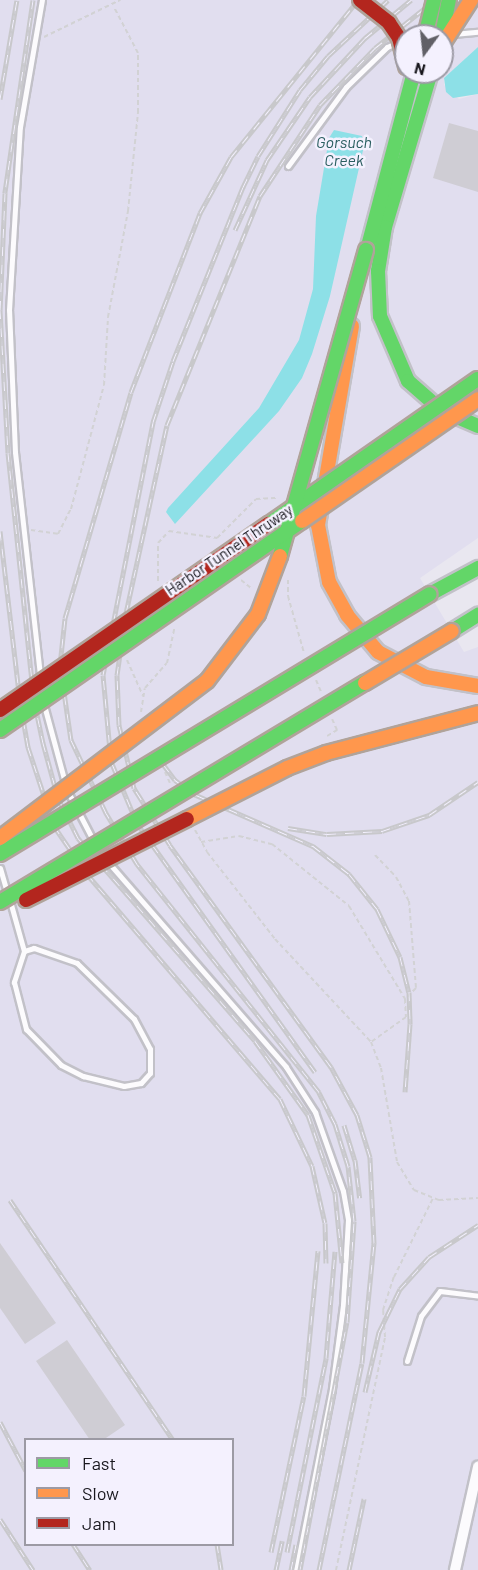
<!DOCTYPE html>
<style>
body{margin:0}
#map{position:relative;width:478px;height:1570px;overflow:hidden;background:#e9e7f0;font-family:Barlow,sans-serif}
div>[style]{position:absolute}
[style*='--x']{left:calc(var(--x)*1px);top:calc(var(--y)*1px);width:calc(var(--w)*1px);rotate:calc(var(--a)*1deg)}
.built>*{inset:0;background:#e1deef}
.water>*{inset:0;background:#8de0e7}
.building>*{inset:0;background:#cfcdd4}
.path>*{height:2px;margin-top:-1px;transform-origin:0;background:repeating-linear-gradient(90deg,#d2d2d4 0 4.5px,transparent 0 7.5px)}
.roads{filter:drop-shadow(2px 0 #c2c1c8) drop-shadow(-2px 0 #c2c1c8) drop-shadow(0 2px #c2c1c8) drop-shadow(0 -2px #c2c1c8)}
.lane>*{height:5px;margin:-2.5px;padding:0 2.5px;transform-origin:2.5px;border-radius:2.5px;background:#fcfbfd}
.street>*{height:10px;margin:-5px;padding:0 5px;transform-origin:5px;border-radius:5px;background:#fcfbfd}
.fast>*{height:14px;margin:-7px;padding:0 7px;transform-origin:7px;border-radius:7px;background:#63d668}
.slow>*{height:14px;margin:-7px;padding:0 7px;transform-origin:7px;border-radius:7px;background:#ff974d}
.rail>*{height:5px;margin-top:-2.5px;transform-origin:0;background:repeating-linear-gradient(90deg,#f4f1fe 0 9px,#c8c8cb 0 18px);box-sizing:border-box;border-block:2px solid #c8c8cb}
.bridges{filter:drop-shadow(2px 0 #b0a39a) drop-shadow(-2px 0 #b0a39a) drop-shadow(0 2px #b0a39a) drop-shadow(0 -2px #b0a39a)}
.fast-bridge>*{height:14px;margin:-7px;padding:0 7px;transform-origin:7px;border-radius:7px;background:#63d668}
.slow-bridge>*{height:14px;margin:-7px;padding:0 7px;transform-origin:7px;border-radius:7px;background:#ff974d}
.jam-bridge>*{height:14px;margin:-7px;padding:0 7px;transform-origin:7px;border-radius:7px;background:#b3261e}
span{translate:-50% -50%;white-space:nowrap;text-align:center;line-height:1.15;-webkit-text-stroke:5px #f4f1fe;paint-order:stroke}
.street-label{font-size:15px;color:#18171d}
.water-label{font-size:16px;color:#2a5e60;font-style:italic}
.legend{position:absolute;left:24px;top:1438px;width:210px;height:108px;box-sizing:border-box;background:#f4f1fe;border:2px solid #9c9aa4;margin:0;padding:8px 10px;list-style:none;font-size:18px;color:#18171d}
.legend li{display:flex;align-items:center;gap:12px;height:30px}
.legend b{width:30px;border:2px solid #9c9aa4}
.north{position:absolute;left:394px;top:24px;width:60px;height:60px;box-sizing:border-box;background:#f4f1fe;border:2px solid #9c9aa4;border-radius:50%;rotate:195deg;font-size:16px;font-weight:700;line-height:24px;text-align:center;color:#18171d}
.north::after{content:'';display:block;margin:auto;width:21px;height:27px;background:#616067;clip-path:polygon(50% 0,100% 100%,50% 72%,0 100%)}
</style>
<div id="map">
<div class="built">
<i style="clip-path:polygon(evenodd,0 0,478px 0,478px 47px,444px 78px,444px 85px,459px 99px,478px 94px,478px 538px,420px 578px,464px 652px,478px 647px,478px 1570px,0 1570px,0 0,406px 36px,442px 36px,442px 72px,406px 72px,406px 36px,0 0,26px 1440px,232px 1440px,232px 1544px,26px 1544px,26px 1440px)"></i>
</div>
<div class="water">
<i style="clip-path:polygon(478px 47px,478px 94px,453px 98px,446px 92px,444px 78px)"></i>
<i style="clip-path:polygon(334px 130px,362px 136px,364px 146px,330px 296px,312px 354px,302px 378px,279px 411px,175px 524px,166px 512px,168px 508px,259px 408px,299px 340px,313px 289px,316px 216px,329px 138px)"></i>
</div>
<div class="building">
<i style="clip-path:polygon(449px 123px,478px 131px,478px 192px,433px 178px)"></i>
<i style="clip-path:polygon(0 1243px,56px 1323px,25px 1344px,0 1308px)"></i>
<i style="clip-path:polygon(67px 1340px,125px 1425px,103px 1440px,90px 1440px,36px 1361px)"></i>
</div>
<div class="path">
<i style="--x:44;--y:37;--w:85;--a:-26"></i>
<i style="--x:31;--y:530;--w:27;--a:8"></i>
<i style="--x:58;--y:534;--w:28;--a:-63"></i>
<i style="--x:71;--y:509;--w:128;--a:-75.1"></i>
<i style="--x:104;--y:385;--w:68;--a:-86.6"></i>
<i style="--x:108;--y:317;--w:108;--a:-79.3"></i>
<i style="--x:128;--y:211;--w:100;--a:-84.2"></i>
<i style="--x:138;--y:112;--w:59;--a:-90"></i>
<i style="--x:138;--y:53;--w:52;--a:-117.6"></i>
<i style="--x:241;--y:580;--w:14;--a:39"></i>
<i style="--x:288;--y:580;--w:16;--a:90"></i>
<i style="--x:288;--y:596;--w:59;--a:74.3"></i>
<i style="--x:158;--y:581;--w:38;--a:-90"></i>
<i style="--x:158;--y:543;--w:16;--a:-47"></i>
<i style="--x:169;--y:531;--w:49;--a:8.3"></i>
<i style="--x:217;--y:538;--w:55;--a:-45"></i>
<i style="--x:256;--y:499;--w:22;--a:-3"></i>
<i style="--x:127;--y:660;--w:39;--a:66"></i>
<i style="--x:316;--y:680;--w:13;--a:67"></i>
<i style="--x:141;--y:712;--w:24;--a:-81"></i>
<i style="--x:145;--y:688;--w:33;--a:-49"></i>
<i style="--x:167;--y:663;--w:35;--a:-78"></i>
<i style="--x:327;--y:736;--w:12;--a:-31"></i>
<i style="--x:337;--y:730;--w:12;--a:-114"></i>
<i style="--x:165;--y:772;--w:12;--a:66"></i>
<i style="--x:195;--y:830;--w:25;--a:61"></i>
<i style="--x:207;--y:852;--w:110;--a:52"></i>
<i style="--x:275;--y:939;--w:141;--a:47"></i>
<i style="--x:371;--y:1042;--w:28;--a:69"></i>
<i style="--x:381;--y:1068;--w:95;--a:80.3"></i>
<i style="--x:397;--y:1162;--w:33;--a:59"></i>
<i style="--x:414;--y:1190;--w:27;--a:22"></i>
<i style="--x:439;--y:1200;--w:39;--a:-3"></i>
<i style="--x:201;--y:842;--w:38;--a:-9"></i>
<i style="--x:239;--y:836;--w:34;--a:14"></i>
<i style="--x:272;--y:844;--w:99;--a:38.8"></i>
<i style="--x:349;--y:906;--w:109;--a:58.9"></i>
<i style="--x:405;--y:999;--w:18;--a:87"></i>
<i style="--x:406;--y:1017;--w:43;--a:144.5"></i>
<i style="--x:375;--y:855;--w:30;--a:46"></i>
<i style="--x:396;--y:877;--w:27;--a:62"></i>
<i style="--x:409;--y:901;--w:87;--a:85.4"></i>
<i style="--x:416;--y:988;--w:16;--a:135"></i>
<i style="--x:336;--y:1570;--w:238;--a:-78.1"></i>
<i style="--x:385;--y:1337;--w:27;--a:-94"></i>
<i style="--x:383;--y:1310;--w:35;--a:-72"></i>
<i style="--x:394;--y:1277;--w:88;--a:-63.7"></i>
</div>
<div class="roads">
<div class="lane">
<i style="--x:453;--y:34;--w:25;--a:-5"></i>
<i style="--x:288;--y:166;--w:98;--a:-53.7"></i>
<i style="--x:346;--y:87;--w:57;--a:-44.3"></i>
<i style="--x:387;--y:47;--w:10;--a:-24"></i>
<i style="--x:40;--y:675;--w:224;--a:-96.4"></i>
<i style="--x:15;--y:452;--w:142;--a:-92.4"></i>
<i style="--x:9;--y:310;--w:183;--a:-86.6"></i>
<i style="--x:20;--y:127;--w:129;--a:-80.2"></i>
<i style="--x:44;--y:705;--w:81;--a:74.9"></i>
<i style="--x:68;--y:792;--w:56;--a:62.5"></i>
<i style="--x:108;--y:862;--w:271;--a:49"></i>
<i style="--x:286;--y:1067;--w:54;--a:57.2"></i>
<i style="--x:315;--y:1112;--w:84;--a:70.5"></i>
<i style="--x:343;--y:1191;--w:29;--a:80"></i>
<i style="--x:348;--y:1220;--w:85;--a:93.4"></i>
<i style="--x:343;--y:1305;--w:85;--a:97.5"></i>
<i style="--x:332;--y:1389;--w:185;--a:101.2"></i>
<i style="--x:0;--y:868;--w:25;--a:74"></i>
<i style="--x:10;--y:901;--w:52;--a:74.4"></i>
<i style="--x:24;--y:951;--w:33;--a:108"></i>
<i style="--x:14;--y:982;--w:49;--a:75.7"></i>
<i style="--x:26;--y:1029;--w:50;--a:45.8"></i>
<i style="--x:61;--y:1065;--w:25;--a:27"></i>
<i style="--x:83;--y:1076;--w:42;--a:13.7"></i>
<i style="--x:124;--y:1086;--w:17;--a:-10"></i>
<i style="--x:141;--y:1083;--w:13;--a:-48"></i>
<i style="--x:150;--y:1073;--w:24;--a:-90"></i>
<i style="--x:150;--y:1049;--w:34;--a:-118"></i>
<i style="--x:134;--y:1019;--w:80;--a:-135.5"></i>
<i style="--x:77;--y:963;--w:46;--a:-160.8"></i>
<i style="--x:34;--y:948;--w:10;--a:163"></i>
<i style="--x:407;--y:1361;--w:47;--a:-72.7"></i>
<i style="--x:421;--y:1316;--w:31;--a:-53"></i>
<i style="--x:440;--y:1291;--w:38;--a:7"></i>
</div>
<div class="street">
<i style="--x:455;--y:1570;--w:106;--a:-77.4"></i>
</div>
<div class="fast">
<i style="--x:431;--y:72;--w:162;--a:106.5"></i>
<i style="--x:385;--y:227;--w:45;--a:99"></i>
<i style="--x:378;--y:271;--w:45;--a:87.5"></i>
<i style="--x:380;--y:316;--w:71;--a:66.7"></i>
<i style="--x:408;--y:381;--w:44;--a:41.3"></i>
<i style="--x:441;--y:410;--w:40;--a:23.4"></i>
<i style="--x:363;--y:265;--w:200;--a:-75.2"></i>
<i style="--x:430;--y:594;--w:55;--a:-28.4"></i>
<i style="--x:452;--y:631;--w:31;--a:-32"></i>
</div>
<div class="slow">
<i style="--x:352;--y:326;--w:202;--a:99.7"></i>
<i style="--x:318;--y:525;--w:58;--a:79.1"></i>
<i style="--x:329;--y:582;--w:38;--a:61"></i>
<i style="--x:347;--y:615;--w:48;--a:50"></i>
<i style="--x:378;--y:652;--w:54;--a:27.5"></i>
<i style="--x:426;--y:677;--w:53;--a:9.8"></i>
</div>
</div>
<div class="rail">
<i style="--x:33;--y:0;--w:195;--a:98.3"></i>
<i style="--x:5;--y:193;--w:117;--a:92.4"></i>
<i style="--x:0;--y:310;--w:143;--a:86.8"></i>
<i style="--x:8;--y:453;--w:248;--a:84"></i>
<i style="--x:34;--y:700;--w:44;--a:78.2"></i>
<i style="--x:43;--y:743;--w:57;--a:74.7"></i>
<i style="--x:58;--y:798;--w:45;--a:63.4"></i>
<i style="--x:78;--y:838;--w:269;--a:48.9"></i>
<i style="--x:255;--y:1041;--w:91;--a:54.4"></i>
<i style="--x:308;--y:1115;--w:83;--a:70.9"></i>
<i style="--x:335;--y:1193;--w:70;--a:84.3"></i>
<i style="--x:0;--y:99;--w:100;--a:-80.3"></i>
<i style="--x:235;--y:230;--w:77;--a:-65.4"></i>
<i style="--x:267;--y:160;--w:76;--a:-55.7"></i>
<i style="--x:310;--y:97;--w:81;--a:-47"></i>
<i style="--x:365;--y:38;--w:60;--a:-39.6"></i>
<i style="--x:0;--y:531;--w:172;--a:83.3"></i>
<i style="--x:20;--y:702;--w:46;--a:79.9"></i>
<i style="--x:28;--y:747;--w:83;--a:71.8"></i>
<i style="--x:54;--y:826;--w:58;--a:55.5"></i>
<i style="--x:87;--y:874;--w:296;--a:49.4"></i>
<i style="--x:280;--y:1099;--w:74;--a:64.5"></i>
<i style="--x:312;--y:1166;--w:58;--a:77.2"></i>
<i style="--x:325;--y:1223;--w:40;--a:88.6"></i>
<i style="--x:163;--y:764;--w:20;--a:53"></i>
<i style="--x:175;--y:780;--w:26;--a:36"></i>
<i style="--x:196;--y:795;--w:128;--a:23.6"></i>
<i style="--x:313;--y:846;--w:46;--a:37.9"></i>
<i style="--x:349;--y:874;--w:45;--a:51.3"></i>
<i style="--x:377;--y:909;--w:53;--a:64.4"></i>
<i style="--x:400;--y:957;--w:36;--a:76"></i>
<i style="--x:409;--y:992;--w:32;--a:88"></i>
<i style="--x:410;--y:1024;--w:68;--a:94.2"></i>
<i style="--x:288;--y:828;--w:39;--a:9"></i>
<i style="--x:327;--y:834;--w:55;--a:-3.1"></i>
<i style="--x:382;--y:831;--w:50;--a:-18.8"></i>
<i style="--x:429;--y:815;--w:59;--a:-34"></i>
<i style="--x:315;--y:1072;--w:306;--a:-125.6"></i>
<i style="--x:137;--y:823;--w:67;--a:-112.8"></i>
<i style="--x:111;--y:761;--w:86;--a:-95.3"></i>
<i style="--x:103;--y:675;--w:258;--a:-78.8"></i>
<i style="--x:153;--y:422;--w:64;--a:-71.8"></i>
<i style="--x:173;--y:361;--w:188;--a:-68.1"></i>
<i style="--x:243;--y:187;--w:34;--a:-64"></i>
<i style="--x:258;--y:156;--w:78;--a:-57.5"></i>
<i style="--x:300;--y:90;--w:44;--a:-50.5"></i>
<i style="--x:328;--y:56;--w:82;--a:-43"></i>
<i style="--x:344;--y:1125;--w:37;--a:73"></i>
<i style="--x:355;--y:1160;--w:38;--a:83"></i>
<i style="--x:10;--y:1200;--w:290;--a:55.8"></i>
<i style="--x:365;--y:1392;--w:62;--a:-76.9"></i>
<i style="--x:379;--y:1332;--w:48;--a:-64"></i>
<i style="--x:400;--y:1289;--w:43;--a:-47.8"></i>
<i style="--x:429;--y:1257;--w:59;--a:-33.1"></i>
<i style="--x:0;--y:1422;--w:55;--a:62"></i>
<i style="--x:0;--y:1519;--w:61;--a:57.1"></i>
<i style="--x:73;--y:1544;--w:31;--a:57"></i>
<i style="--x:217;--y:1544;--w:26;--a:81"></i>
<i style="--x:271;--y:1552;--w:159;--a:-78.1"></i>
<i style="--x:304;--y:1396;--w:146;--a:-84.5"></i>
<i style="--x:287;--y:1552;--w:198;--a:-78.6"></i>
<i style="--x:326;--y:1358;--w:107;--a:-85.2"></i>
<i style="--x:276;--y:1570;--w:30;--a:-78"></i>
<i style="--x:291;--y:1570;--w:26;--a:-79"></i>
<i style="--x:300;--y:1570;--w:252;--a:-79.3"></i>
<i style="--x:347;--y:1322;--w:101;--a:-86"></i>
<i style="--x:354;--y:1221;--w:55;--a:-96.2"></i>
<i style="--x:348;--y:1166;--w:44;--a:-107.2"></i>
<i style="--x:335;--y:1124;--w:36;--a:-117"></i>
<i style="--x:319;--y:1092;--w:292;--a:-128.6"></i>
<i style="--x:137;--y:864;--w:60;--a:-121.3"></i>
<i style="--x:106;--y:813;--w:81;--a:-115.6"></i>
<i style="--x:71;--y:740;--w:76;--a:-98.3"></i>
<i style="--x:60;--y:665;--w:47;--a:-83.9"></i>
<i style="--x:65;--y:618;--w:235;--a:-73.7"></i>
<i style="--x:131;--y:392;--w:192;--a:-68.9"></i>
<i style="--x:200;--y:213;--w:64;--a:-61"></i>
<i style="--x:231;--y:157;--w:202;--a:-51"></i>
<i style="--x:319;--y:1570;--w:211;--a:-78.3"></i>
<i style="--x:362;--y:1363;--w:121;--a:-84.3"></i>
<i style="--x:374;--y:1243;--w:86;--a:-92.7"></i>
<i style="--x:370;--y:1157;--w:44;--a:-107.2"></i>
<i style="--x:357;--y:1115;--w:55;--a:-118.4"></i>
<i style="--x:331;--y:1067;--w:274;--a:-126"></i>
<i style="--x:170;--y:845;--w:67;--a:-122.3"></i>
<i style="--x:134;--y:788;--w:65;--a:-103.4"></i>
<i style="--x:119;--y:725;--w:50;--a:-92.3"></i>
<i style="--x:117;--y:675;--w:63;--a:-81.7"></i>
<i style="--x:126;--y:613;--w:192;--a:-77.7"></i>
<i style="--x:167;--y:425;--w:247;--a:-67.9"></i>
<i style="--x:260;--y:196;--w:109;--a:-56.6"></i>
<i style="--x:320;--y:105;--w:79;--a:-46"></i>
<i style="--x:375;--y:48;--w:77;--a:-38.7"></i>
<i style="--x:349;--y:1570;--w:73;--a:-78.1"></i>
</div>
<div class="bridges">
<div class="fast-bridge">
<i style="--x:443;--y:30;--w:31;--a:-79"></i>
<i style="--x:425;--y:36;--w:37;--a:-76"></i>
<i style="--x:269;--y:524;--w:254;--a:-34.8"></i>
<i style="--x:280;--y:556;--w:318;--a:-74.3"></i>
<i style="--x:0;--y:730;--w:367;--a:-34.7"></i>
<i style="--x:0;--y:854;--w:502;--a:-31.16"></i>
<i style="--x:0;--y:902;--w:426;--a:-31"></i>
</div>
<div class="slow-bridge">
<i style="--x:442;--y:45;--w:54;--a:-57.2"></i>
<i style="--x:302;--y:521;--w:214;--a:-34.7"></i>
<i style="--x:365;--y:683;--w:101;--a:-30.9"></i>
<i style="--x:187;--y:819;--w:112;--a:-27"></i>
<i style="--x:287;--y:768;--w:42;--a:-21"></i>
<i style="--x:326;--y:753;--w:157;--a:-14.7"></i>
<i style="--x:0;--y:838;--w:260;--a:-37.2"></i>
<i style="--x:207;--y:681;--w:84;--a:-52.7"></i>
<i style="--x:258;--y:614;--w:62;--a:-69.2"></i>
</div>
<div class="jam-bridge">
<i style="--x:360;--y:0;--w:37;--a:38"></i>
<i style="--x:389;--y:23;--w:18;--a:56"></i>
<i style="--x:399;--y:38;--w:30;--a:76"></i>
<i style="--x:0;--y:710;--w:327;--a:-34.7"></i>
<i style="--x:26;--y:900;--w:180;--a:-26.7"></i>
</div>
</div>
<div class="street-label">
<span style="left:229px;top:550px;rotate:-34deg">Harbor Tunnel Thruway</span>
</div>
<div class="water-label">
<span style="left:344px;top:151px">Gorsuch<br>Creek</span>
</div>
<ul class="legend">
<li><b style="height:8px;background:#63d668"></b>Fast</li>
<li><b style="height:8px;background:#ff974d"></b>Slow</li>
<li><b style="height:8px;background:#b3261e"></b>Jam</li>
</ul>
<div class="north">N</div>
</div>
